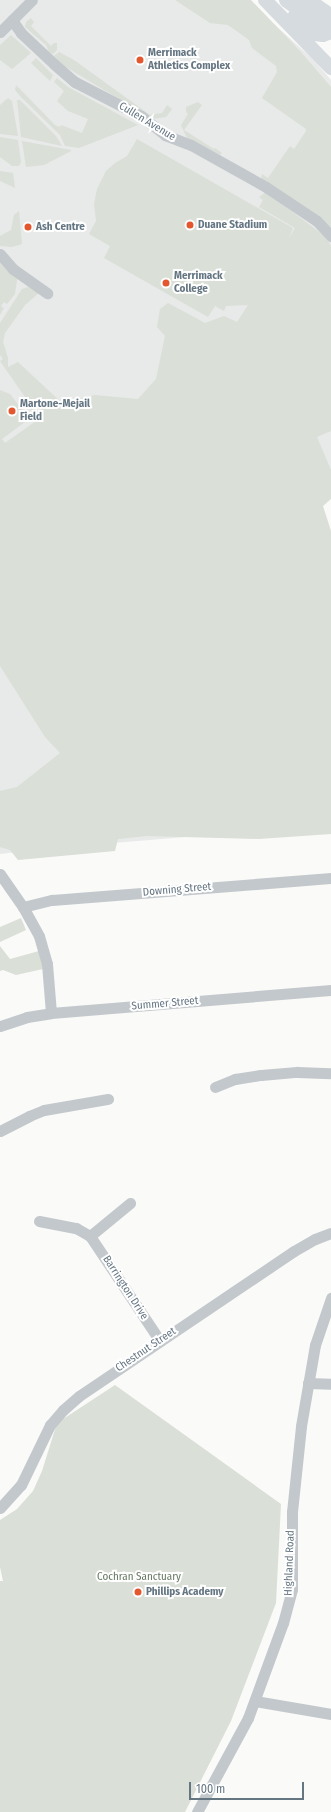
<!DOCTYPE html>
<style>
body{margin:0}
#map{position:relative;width:331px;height:1812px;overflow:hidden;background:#fafaf8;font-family:"Fira Sans Condensed",sans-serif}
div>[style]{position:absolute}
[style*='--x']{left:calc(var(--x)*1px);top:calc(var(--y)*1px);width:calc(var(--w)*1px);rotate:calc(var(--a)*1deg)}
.built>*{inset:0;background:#e8e9e9}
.green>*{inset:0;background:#dadfd7}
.minor>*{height:11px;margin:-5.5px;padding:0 5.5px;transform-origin:5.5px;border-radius:5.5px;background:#c3c8cc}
.major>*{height:14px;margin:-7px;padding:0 7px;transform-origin:7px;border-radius:7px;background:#d6dbdf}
.highway>*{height:16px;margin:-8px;padding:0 8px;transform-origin:8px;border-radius:8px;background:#d6dbdf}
.dots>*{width:11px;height:11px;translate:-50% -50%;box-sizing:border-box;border:2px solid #fff;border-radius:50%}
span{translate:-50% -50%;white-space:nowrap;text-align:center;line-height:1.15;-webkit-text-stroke:4px #fff;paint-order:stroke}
.poi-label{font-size:11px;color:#657683;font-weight:700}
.left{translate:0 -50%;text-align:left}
.street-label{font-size:11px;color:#657683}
.park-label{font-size:11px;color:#687a64}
.scale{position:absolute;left:189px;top:1782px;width:115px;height:18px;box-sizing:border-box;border:2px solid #657683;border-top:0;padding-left:5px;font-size:12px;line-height:14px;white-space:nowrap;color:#657683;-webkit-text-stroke:3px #fff;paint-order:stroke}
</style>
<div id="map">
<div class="built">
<i style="clip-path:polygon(0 0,247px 0,313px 59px,331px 80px,331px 486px,171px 543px,331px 825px,52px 848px,0 854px)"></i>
</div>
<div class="green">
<i style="clip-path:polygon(175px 0,251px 0,301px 52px,331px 87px,331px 230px,261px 179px,262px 174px,268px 178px,290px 146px,294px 149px,306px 131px,306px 129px,262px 98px,277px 72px,276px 66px,252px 48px,249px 40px,228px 25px,210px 23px)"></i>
<i style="clip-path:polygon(31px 18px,34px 22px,31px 26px,51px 46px,54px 43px,57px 43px,57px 50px,53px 54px,49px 52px,46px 45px,25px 27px,26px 22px)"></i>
<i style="clip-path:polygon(11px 35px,31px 53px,12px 69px,0 60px,0 45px)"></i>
<i style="clip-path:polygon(59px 52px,74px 60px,150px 115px,162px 113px,167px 105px,172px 109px,166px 117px,152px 119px,61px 64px,54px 56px)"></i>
<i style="clip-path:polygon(36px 58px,53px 75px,50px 81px,31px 63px)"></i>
<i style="clip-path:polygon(57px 78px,68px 87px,138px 125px,79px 148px,65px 146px,60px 135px,20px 96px,15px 90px,16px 85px,55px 125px,60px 127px,61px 125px,82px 133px,88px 119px,68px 111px,57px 101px,64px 91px,54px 82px)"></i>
<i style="clip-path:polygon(8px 98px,12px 101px,18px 136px,0 134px,0 105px)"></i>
<i style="clip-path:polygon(17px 100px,20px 100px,56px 136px,62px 146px,21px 137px)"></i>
<i style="clip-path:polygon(198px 102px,202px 105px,184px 130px,214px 149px,215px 148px,222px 153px,220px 155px,187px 138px,181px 125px,188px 114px,186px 112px,186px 107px)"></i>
<i style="clip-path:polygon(0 137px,18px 140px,21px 162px,19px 166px,12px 166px,0 157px)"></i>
<i style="clip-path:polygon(137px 139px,293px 228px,289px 238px,295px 228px,259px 207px,263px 200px,259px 197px,266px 192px,326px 237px,331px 246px,331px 431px,317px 437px,331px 470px,331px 499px,323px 506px,331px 531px,331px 834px,259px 839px,147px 836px,118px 839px,115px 851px,18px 860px,10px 850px,0 847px,0 791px,17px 787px,60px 753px,45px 737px,0 666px,0 390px,10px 394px,26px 415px,25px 422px,2px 439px,5px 443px,36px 421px,25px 397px,0 361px,3px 359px,0 355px,0 323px,22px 289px,28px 287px,40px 292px,25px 305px,5px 333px,3px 342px,8px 358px,8px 367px,18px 362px,62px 403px,95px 395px,138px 399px,156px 379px,165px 336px,157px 327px,160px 309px,168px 303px,205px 323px,224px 316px,237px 322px,248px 305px,226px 306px,224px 311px,215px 306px,208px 317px,104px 258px,110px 246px,89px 234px,96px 221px,94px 204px,97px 189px,106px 171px,115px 163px,127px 156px)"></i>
<i style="clip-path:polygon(22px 141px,71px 150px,71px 151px,44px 165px,26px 167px)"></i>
<i style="clip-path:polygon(0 171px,13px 173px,15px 188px,0 181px)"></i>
<i style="clip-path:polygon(19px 211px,22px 244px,12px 247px,0 246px,0 236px,11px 230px,14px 215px)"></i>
<i style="clip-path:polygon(0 260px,18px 274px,15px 294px,7px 304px,4px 302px,1px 306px,4px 308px,0 315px)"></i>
<i style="clip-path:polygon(21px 918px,26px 930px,0 942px,0 927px)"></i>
<i style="clip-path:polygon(0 946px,10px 959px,39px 951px,43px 969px,16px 975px,3px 970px,0 971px)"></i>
<i style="clip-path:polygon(115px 1385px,281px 1504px,276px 1603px,231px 1721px,185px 1812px,0 1812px,0 1581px,3px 1581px,0 1567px,0 1520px,17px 1509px,33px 1491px,42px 1471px,57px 1423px)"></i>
</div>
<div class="minor">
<i style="--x:12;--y:20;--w:16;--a:55"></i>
<i style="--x:21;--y:33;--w:45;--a:43.2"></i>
<i style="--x:54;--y:64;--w:28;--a:41"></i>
<i style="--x:75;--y:82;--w:74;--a:27.3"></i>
<i style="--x:141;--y:116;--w:31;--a:38"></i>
<i style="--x:165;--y:135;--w:28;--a:21"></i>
<i style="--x:191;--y:145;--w:86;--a:29.2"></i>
<i style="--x:266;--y:187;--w:61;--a:33.7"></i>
<i style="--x:317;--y:221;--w:21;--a:47"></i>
<i style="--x:0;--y:32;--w:45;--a:-45"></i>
<i style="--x:0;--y:254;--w:20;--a:49"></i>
<i style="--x:13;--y:269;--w:42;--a:35.2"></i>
<i style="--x:0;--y:874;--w:40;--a:55.1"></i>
<i style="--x:23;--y:907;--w:33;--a:61"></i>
<i style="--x:39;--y:936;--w:29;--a:74"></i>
<i style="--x:47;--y:964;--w:49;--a:85.3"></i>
<i style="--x:23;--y:907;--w:30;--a:-14"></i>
<i style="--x:52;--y:900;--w:280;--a:-4.5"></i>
<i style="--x:0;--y:1026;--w:28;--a:-18"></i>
<i style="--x:27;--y:1017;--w:24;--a:-9"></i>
<i style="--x:51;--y:1013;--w:281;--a:-4.7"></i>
<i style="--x:215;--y:1087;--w:22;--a:-22"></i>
<i style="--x:235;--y:1079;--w:26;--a:-9"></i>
<i style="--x:261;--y:1075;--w:36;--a:-5"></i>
<i style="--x:297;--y:1072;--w:34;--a:2"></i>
<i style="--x:0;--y:1131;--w:33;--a:-27"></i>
<i style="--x:29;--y:1116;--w:16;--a:-22"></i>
<i style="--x:44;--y:1110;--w:65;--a:-9.8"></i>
<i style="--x:39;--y:1221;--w:38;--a:11"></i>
<i style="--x:76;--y:1228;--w:16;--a:30"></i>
<i style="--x:90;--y:1236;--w:126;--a:56.3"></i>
<i style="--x:90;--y:1236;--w:52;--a:-39.5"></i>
<i style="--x:308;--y:1383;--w:23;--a:2"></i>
<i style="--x:0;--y:1508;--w:31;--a:-48"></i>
<i style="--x:21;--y:1485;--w:67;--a:-64.2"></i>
<i style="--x:50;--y:1425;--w:20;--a:-49"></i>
<i style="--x:63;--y:1410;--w:21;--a:-41"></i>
<i style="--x:79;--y:1396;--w:259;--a:-34"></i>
<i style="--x:294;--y:1251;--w:24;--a:-30"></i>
<i style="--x:315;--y:1239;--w:17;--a:-21"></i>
<i style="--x:255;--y:1701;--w:77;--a:9.7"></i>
<i style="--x:197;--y:1812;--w:107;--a:-61.5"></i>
<i style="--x:248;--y:1718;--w:101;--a:-69.8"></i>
<i style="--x:283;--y:1623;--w:35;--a:-75"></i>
<i style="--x:292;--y:1589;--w:77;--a:-90"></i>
<i style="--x:292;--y:1512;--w:86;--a:-84"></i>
<i style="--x:301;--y:1426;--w:82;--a:-80.2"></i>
<i style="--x:315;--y:1345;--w:50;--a:-71.2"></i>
</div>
<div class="major">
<i style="--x:265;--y:0;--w:95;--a:45.9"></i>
<i style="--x:294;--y:17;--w:26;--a:40"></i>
<i style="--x:314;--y:34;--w:9;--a:6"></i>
<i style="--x:323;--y:35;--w:9;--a:-21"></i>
</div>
<div class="highway">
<i style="--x:287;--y:0;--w:54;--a:35.2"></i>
<i style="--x:307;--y:0;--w:29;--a:35"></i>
</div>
<div class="dots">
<i style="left:140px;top:60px;background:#e4572e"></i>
<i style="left:190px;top:225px;background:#e4572e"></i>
<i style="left:28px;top:227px;background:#e4572e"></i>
<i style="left:166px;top:283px;background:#e4572e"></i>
<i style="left:12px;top:411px;background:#e4572e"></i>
<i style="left:138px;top:1592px;background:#e4572e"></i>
</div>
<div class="poi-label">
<span class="left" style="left:148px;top:60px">Merrimack<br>Athletics Complex</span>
<span class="left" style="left:198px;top:225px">Duane Stadium</span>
<span class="left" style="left:36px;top:227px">Ash Centre</span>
<span class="left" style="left:174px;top:283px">Merrimack<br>College</span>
<span class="left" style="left:20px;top:411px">Martone-Mejail<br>Field</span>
<span class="left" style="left:146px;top:1592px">Phillips Academy</span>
</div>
<div class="street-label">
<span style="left:147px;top:122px;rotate:31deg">Cullen Avenue</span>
<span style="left:177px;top:890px;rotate:-5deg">Downing Street</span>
<span style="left:165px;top:1004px;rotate:-5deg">Summer Street</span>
<span style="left:125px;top:1288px;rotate:57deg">Barrington Drive</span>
<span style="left:146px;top:1350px;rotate:-34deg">Chestnut Street</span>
<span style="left:290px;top:1563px;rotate:-88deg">Highland Road</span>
</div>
<div class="park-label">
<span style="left:139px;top:1577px">Cochran Sanctuary</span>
</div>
<div class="scale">100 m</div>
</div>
